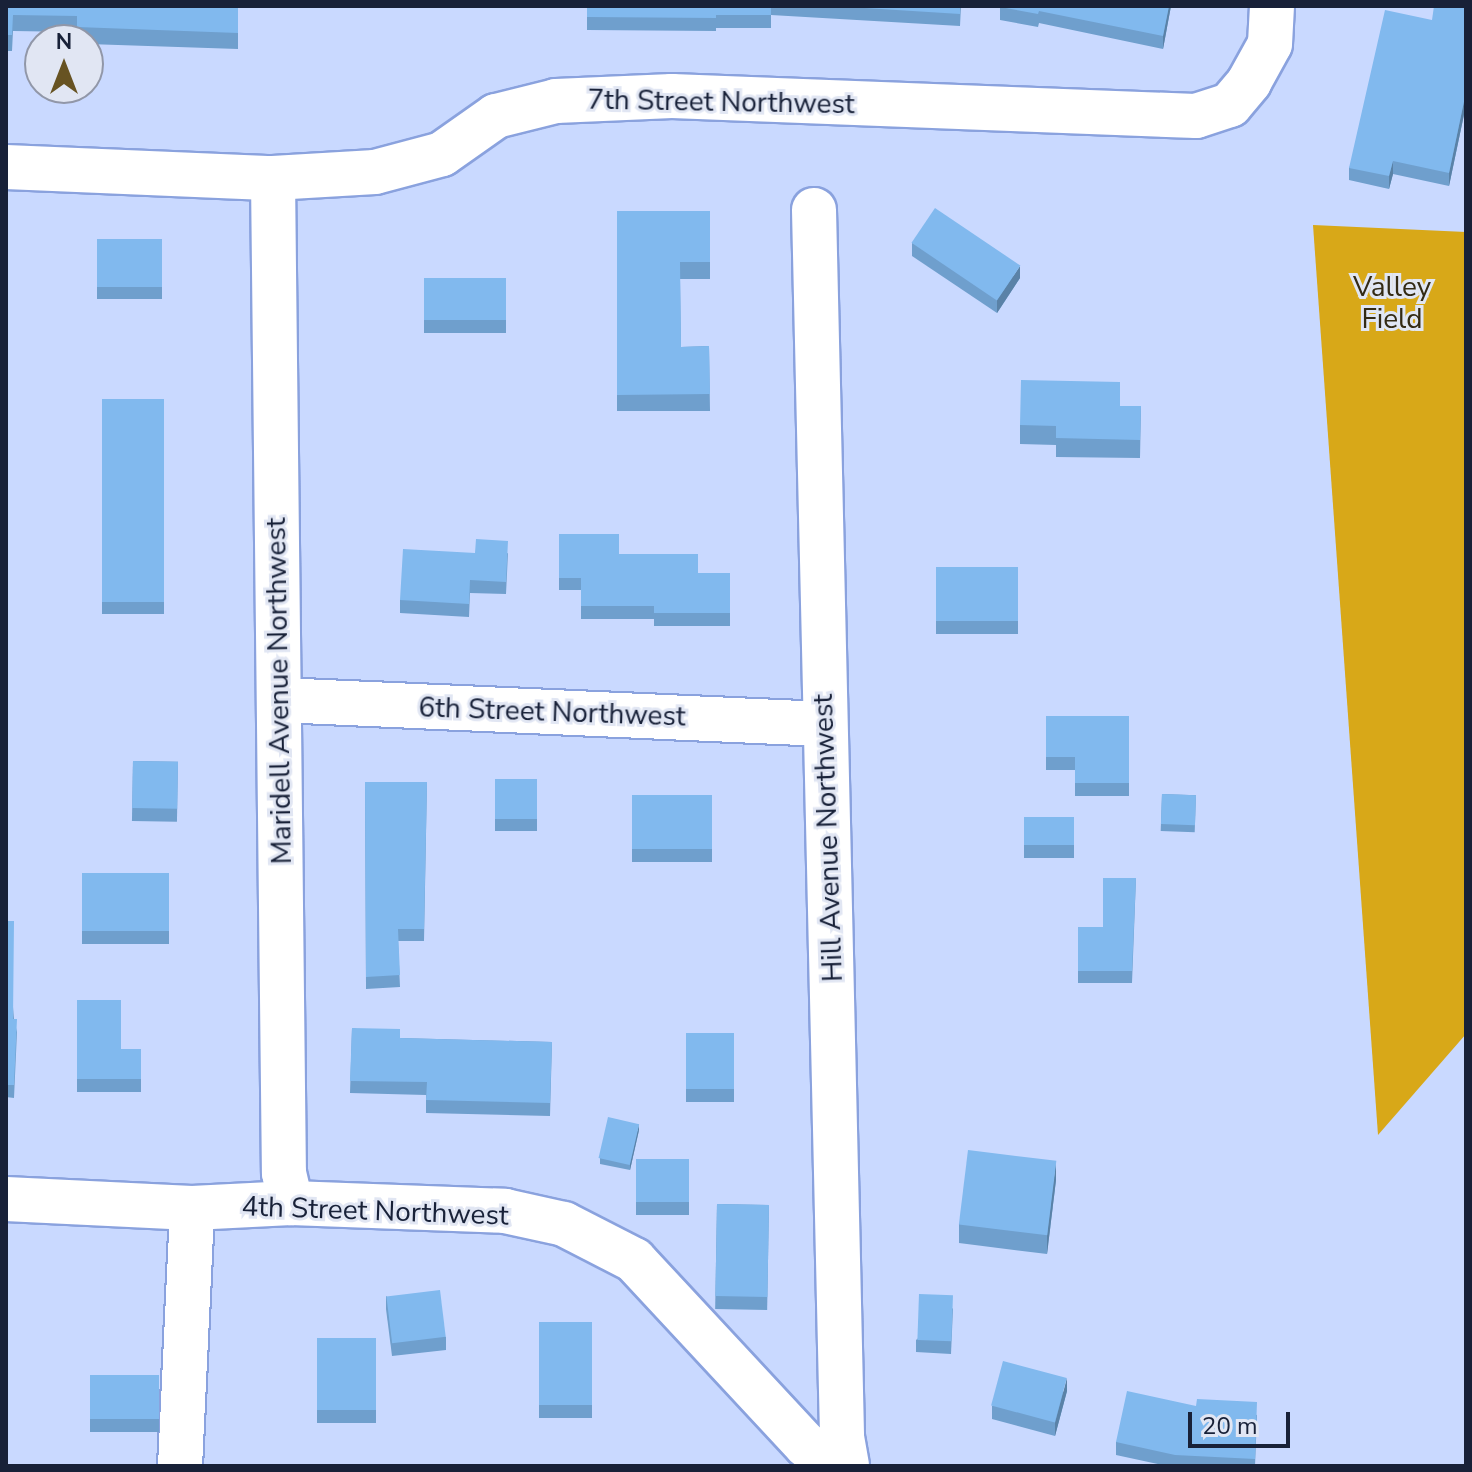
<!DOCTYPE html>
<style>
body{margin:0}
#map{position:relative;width:1472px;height:1472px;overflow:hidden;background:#c9d9ff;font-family:"Nunito Sans",sans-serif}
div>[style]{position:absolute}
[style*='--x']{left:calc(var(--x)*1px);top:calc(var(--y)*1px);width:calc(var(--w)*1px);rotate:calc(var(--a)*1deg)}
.green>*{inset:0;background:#d8a818}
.roads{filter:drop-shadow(2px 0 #8aa2de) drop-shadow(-2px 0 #8aa2de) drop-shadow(0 2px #8aa2de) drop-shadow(0 -2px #8aa2de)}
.minor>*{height:44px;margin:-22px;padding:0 22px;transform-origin:22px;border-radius:22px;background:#fff}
.wall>*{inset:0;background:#6f9fcd;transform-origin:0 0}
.shaded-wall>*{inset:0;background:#5a82a7}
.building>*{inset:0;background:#81b9ee;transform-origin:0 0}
span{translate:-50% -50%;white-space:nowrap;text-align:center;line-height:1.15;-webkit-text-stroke:6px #e1e6f3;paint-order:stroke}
.street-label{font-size:28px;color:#182138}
.park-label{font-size:28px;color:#332a14}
.frame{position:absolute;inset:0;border:8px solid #182138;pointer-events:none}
.north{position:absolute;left:24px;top:24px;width:80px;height:80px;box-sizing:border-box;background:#e1e6f3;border:2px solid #9197a8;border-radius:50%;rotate:0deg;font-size:22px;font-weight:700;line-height:32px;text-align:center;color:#182138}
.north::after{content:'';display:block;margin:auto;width:28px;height:36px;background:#675322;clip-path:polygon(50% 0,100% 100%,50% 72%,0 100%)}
.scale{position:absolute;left:1188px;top:1412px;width:102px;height:36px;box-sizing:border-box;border:4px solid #182138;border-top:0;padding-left:10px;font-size:24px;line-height:28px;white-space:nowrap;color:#182138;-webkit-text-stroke:6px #e1e6f3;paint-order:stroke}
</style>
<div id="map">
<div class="green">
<i style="clip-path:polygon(1313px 225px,1466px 232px,1466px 1034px,1378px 1135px)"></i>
</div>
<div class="roads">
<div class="minor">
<i style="--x:6;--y:167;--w:267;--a:2.4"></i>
<i style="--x:273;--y:178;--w:102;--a:-3.4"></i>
<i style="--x:375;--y:172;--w:69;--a:-15"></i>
<i style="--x:442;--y:154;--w:66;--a:-35.1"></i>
<i style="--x:496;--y:116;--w:62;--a:-14"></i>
<i style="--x:556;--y:101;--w:116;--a:-2.5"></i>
<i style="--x:672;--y:96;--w:524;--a:2.19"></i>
<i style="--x:1196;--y:116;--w:36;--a:-18"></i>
<i style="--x:1230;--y:105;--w:30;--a:-50"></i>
<i style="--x:1249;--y:82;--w:43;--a:-61.1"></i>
<i style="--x:1270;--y:44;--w:38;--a:-87"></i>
<i style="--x:273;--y:178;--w:995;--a:89.37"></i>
<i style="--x:284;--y:1173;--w:31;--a:77"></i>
<i style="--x:814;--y:210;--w:1227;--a:88.69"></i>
<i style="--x:842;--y:1437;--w:29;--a:80"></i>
<i style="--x:279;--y:700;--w:546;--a:2.52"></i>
<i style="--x:6;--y:1199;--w:186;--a:2.8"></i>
<i style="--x:192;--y:1208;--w:99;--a:-2.9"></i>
<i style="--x:291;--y:1203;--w:214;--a:2.1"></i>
<i style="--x:505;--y:1211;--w:60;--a:12.4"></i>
<i style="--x:564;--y:1224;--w:79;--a:27.2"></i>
<i style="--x:634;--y:1260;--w:253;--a:47.1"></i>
<i style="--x:806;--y:1445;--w:39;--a:32"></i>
<i style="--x:180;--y:1466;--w:258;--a:-87.3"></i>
</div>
</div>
<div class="wall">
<i style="clip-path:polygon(6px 6px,238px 6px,238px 49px,88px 44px,88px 40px,77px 40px,77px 32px,13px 31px,12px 51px,6px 51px)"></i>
<i style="clip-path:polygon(587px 6px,961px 6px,960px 26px,771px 15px,771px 28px,716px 28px,716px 31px,587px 30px)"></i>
<i style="clip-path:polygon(1000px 6px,1171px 6px,1163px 49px,1039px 23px,1038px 27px,1000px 20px)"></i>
<i style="clip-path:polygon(1466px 6px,1466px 105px,1449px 186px,1393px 174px,1389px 189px,1349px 180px,1349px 168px,1432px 20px)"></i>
<i style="clip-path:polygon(617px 211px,710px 211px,710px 279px,680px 279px,681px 347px,709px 346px,710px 411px,617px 411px)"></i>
<i style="left:97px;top:239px;width:65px;height:60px"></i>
<i style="clip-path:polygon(912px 243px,1020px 278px,997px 313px,912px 256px)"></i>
<i style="left:424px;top:278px;width:82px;height:55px"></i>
<i style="left:102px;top:399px;width:62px;height:215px"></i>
<i style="clip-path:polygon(1120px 406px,1141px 406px,1140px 458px,1056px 457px,1056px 445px,1020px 444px,1020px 425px)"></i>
<i style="clip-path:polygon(559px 534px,619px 554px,698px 573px,730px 573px,730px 626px,654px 626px,654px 619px,581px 619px,581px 590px,559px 590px)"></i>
<i style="clip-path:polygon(508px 553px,506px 594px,470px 593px,469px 617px,400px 613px,400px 600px)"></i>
<i style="left:936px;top:567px;width:82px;height:67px"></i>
<i style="clip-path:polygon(1046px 716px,1129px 716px,1129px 796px,1075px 796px,1075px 770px,1046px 770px)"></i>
<i style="left:133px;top:761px;width:45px;height:60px;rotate:1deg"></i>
<i style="left:495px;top:779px;width:42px;height:52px"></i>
<i style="clip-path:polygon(365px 782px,427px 782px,424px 941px,398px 941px,400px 987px,366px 989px)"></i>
<i style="left:1162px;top:794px;width:34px;height:37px;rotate:2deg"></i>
<i style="left:632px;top:795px;width:80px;height:67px"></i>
<i style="left:1024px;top:817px;width:50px;height:41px"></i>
<i style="left:82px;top:873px;width:87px;height:71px"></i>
<i style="clip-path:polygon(1136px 878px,1132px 983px,1078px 983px,1078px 927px,1103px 927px)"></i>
<i style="clip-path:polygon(6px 921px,14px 1019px,17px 1032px,14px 1098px,6px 1097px)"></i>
<i style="clip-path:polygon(77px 1000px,121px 1049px,141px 1049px,141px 1092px,77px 1092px)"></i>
<i style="clip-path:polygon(352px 1028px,400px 1038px,552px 1042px,550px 1116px,426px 1113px,426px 1095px,350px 1093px)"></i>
<i style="left:686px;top:1033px;width:48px;height:69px"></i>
<i style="clip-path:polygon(639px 1130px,630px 1170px,600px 1164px,600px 1158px)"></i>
<i style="left:636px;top:1159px;width:53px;height:56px"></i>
<i style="clip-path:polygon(1056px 1180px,1047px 1254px,959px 1243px,959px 1224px)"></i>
<i style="left:717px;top:1204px;width:52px;height:105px;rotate:1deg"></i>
<i style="clip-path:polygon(386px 1296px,446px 1337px,446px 1350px,392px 1356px,386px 1309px)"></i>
<i style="clip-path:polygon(953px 1308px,951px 1354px,916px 1352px,916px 1340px)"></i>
<i style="left:539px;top:1322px;width:53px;height:96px"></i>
<i style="left:317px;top:1338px;width:59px;height:85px"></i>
<i style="left:90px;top:1375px;width:69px;height:57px"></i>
<i style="clip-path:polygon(1067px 1391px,1055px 1436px,992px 1419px,992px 1406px)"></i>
<i style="clip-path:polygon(1196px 1406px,1257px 1415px,1255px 1466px,1167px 1466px,1116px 1455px,1116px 1442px)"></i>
</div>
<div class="shaded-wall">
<i style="clip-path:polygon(1169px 6px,1171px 6px,1163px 49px,1163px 36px)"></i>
<i style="clip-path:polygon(1466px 92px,1466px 105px,1449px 186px,1449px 173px)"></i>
<i style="clip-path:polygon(1393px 161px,1393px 174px,1389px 189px,1389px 176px)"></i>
<i style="clip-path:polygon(1020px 266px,1020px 278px,997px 313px,997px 300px)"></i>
<i style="clip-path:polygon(639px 1124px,639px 1130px,630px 1170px,630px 1164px)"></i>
<i style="clip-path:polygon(1056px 1161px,1056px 1180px,1047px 1254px,1047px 1235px)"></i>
<i style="clip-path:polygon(1067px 1378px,1067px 1391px,1055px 1436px,1055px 1423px)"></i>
</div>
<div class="building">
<i style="clip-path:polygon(6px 6px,238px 6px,238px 33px,77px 27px,77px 16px,13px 15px,12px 35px,6px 35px)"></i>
<i style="clip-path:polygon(587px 6px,771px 6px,771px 15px,716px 15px,716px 18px,587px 17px)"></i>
<i style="clip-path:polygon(833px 6px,960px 6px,960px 14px)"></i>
<i style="clip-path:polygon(1000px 6px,1169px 6px,1163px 36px,1039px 11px,1038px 14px,1000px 7px)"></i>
<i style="clip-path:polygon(1434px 6px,1466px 6px,1466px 92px,1449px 173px,1393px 161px,1389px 176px,1349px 168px,1385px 10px,1432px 20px)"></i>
<i style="left:935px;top:208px;width:103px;height:42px;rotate:34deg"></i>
<i style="clip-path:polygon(617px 211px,710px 211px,710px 262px,680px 262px,681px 347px,709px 346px,710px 394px,617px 395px)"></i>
<i style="left:97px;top:239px;width:65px;height:48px"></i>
<i style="left:424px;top:278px;width:82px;height:42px"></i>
<i style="clip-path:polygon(1021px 380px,1120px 382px,1120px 406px,1141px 406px,1140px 440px,1056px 438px,1056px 426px,1020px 425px)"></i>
<i style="left:102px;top:399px;width:62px;height:203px"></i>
<i style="clip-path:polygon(559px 534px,619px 534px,619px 554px,698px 554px,698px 573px,730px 573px,730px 613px,654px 613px,654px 606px,581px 606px,581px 578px,559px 578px)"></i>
<i style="clip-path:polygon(476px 539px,508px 541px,506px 582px,470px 580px,469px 604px,400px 600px,403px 549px,475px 553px)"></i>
<i style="left:936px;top:567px;width:82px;height:54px"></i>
<i style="clip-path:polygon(1046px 716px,1129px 716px,1129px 783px,1075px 783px,1075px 757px,1046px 757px)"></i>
<i style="left:133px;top:761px;width:45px;height:47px;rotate:1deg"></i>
<i style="left:495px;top:779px;width:42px;height:40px"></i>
<i style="clip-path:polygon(365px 782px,427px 782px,424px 929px,398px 929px,400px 975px,366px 977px)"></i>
<i style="left:1162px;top:794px;width:34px;height:30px;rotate:2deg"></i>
<i style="left:632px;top:795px;width:80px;height:54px"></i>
<i style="left:1024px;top:817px;width:50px;height:28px"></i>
<i style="left:82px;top:873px;width:87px;height:58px"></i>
<i style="clip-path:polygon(1103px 878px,1136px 878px,1132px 971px,1078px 971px,1078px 927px,1103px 927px)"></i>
<i style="clip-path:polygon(6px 921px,14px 921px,13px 1019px,17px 1019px,14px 1085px,6px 1085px)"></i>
<i style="clip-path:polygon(77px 1000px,121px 1000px,121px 1049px,141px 1049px,141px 1079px,77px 1079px)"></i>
<i style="clip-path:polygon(352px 1028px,400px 1029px,400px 1038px,552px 1042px,550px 1103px,426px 1100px,427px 1082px,350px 1081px)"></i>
<i style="left:686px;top:1033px;width:48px;height:56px"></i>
<i style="left:608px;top:1117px;width:32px;height:42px;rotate:13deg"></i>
<i style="left:968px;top:1150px;width:89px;height:75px;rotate:7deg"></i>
<i style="left:636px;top:1159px;width:53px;height:43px"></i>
<i style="left:717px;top:1204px;width:52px;height:92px;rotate:1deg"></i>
<i style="left:440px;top:1290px;width:47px;height:54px;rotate:83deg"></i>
<i style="left:919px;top:1294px;width:34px;height:46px;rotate:2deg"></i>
<i style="left:539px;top:1322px;width:53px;height:83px"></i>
<i style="left:317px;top:1338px;width:59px;height:72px"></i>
<i style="left:1003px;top:1361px;width:66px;height:46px;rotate:15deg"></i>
<i style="left:90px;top:1375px;width:69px;height:44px"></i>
<i style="clip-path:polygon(1127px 1391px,1196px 1406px,1197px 1399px,1257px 1402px,1255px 1459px,1175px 1455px,1116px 1442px)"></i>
</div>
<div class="street-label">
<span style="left:721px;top:102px;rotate:1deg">7th Street Northwest</span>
<span style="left:279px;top:691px;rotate:-91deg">Maridell Avenue Northwest</span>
<span style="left:552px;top:712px;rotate:2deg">6th Street Northwest</span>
<span style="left:828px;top:838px;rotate:-92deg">Hill Avenue Northwest</span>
<span style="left:375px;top:1211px;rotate:2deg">4th Street Northwest</span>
</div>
<div class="park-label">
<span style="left:1392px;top:303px">Valley<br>Field</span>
</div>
<div class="frame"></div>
<div class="north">N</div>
<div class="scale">20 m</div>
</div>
